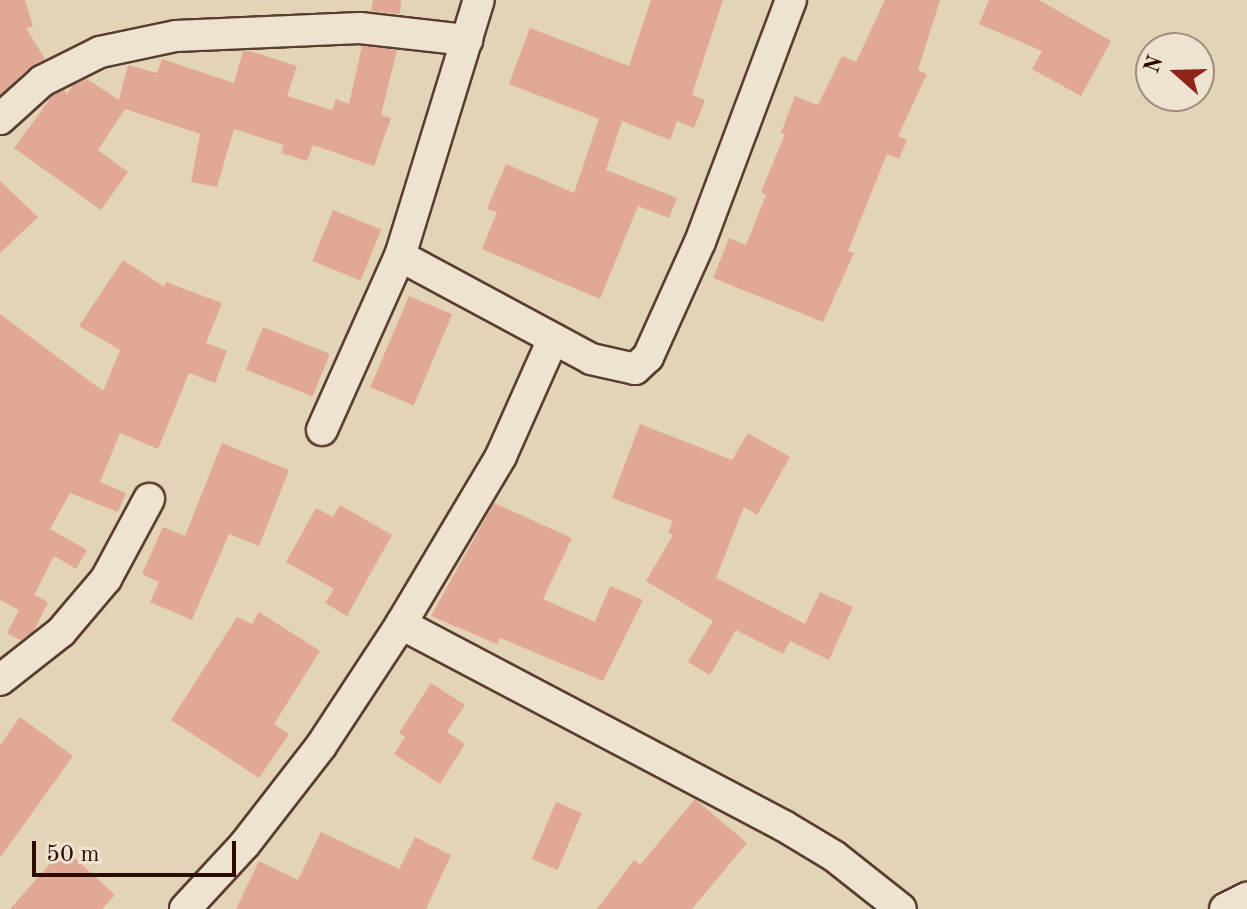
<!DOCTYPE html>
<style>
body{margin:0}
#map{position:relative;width:1247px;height:909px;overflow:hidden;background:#e3d4b7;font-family:"Old Standard TT",serif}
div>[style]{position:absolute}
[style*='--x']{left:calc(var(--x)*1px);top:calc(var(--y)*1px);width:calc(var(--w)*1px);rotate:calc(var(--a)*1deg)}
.building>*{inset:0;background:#e1a895;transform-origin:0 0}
.roads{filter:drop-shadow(2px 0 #593d2e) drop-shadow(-2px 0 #593d2e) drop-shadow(0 2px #593d2e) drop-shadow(0 -2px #593d2e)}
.minor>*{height:30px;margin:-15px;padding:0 15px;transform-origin:15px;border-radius:15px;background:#ede3d0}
span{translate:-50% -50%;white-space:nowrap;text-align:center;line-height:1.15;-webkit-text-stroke:6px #ede3d0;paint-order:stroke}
.north{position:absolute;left:1135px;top:32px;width:80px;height:80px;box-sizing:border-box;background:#ede3d0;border:2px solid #9f8d7d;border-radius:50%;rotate:290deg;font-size:22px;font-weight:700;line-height:32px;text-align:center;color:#2b0b00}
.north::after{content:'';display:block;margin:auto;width:28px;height:36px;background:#8f2418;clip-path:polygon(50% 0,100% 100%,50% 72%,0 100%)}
.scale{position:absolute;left:32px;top:841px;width:204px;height:36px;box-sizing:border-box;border:4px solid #2b0b00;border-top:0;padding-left:10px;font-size:24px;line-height:28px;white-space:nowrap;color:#2b0b00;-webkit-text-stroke:6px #ede3d0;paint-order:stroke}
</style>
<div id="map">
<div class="building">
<i style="clip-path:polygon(0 0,25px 0,33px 26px,26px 28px,45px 59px,30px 67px,0 95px)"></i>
<i style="clip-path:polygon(373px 0,401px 0,400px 14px,371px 11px)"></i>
<i style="clip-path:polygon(651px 0,723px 0,692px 95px,705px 100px,694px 128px,677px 121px,670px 140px,622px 121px,606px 170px,677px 198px,669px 218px,638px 206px,600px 299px,482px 249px,497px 212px,487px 209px,506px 164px,574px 193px,599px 119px,509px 84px,530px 28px,629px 66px)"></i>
<i style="clip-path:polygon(885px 0,940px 0,918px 70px,927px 74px,898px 136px,907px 140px,899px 159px,887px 154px,848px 251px,854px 253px,823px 322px,713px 278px,729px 238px,746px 245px,766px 195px,761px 192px,785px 134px,781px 133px,795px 96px,818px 105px,842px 56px,856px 62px)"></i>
<i style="clip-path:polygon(989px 0,1039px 0,1111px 41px,1081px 96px,1032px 69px,1042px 51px,979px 24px)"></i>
<i style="clip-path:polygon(362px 46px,397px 50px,381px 115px,391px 118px,374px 166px,313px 145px,307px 161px,281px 153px,284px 145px,234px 129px,217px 187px,191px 182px,200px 134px,125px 109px,98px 150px,128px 172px,101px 210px,14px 148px,52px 96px,64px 90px,67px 94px,72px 86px,87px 79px,119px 100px,128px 65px,157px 73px,162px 59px,234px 83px,243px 51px,250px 51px,297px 66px,287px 96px,332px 110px,336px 99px,349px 104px)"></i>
<i style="clip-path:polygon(0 181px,38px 217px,0 253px)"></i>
<i style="left:333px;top:210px;width:52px;height:55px;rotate:22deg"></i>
<i style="clip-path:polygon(123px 260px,164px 287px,166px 282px,222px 303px,206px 343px,227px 351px,215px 383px,189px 373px,158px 449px,120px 433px,100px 482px,126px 493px,118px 512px,70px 493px,50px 529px,87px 550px,76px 569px,54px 556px,34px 595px,48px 602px,34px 631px,21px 640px,7px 633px,19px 610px,0 600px,0 314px,103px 391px,120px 350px,79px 326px)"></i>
<i style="left:409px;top:296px;width:47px;height:99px;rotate:23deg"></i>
<i style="left:263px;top:327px;width:72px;height:46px;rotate:22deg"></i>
<i style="clip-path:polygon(640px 424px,732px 460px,748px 433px,790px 457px,757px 515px,744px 507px,716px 578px,805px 624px,820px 592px,853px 607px,829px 660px,790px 641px,783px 654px,736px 630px,710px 675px,688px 662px,713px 621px,646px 581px,673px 535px,668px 533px,673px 521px,612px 498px)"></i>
<i style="clip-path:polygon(222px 443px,289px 470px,259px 546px,229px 534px,192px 620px,150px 602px,159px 582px,142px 574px,163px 527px,185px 536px)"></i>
<i style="clip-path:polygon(494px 503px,572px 538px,543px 599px,595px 622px,610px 586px,643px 600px,603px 681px,500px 638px,497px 644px,431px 616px)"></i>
<i style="clip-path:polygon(340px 505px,392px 535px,347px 616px,325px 603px,334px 589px,286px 562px,316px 508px,333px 517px)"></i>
<i style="clip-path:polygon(259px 612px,320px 651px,274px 724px,289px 734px,259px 778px,171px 720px,237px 617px,252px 624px)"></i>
<i style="clip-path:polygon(431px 683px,465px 705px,447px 732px,465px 744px,440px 784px,394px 754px,405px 737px,399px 733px)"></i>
<i style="clip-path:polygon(20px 717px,73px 756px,0 858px,0 745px)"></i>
<i style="clip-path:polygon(695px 799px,747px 843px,692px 909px,597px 909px,634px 860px,640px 865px)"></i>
<i style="left:556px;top:802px;width:28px;height:62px;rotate:23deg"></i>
<i style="clip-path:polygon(321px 832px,399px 869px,415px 837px,451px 855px,426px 909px,236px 909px,259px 861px,298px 880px)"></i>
<i style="clip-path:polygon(64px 848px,115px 895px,102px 909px,10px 909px)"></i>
</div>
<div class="roads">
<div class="minor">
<i style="--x:0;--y:119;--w:57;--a:-42.1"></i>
<i style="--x:42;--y:81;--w:65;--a:-26.6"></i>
<i style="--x:100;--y:52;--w:78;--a:-11.9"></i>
<i style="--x:176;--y:36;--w:184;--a:-2.5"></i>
<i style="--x:360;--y:28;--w:108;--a:6.4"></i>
<i style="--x:400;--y:256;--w:217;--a:28.3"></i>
<i style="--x:591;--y:359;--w:45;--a:12.8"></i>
<i style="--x:635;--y:369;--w:18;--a:-43"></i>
<i style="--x:648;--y:357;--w:126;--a:-65.7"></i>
<i style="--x:700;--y:242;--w:259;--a:-69.4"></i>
<i style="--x:322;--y:430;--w:191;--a:-65.9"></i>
<i style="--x:400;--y:256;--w:268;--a:-72.9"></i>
<i style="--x:401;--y:624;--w:433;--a:27.8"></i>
<i style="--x:784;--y:826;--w:58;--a:31"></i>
<i style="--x:834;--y:856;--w:85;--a:38.3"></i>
<i style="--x:0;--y:680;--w:78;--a:-38.2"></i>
<i style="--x:61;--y:632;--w:70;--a:-49.7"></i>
<i style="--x:106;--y:579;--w:91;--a:-61.7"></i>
<i style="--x:185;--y:909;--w:88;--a:-47.3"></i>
<i style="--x:245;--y:844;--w:124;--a:-52.2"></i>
<i style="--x:321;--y:746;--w:146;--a:-56.7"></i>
<i style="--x:401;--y:624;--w:196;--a:-59.2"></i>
<i style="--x:501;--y:456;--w:128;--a:-66"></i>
<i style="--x:1225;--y:909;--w:25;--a:-27"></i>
</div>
</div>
<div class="north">N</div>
<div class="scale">50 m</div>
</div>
